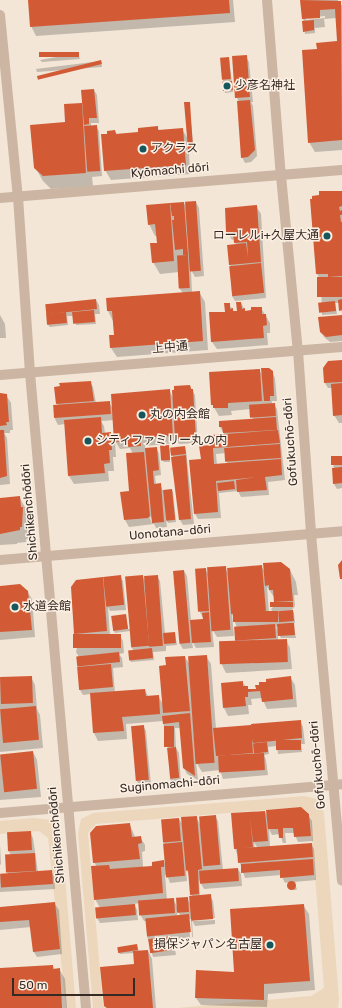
<!DOCTYPE html>
<meta charset="utf-8">
<style>
body{margin:0}
#map{position:relative;width:342px;height:1008px;overflow:hidden;background:#f3e6d7;font-family:Rubik,"Noto Sans JP",sans-serif}
div>[style]{position:absolute}
[style*='--x']{left:calc(var(--x)*1px);top:calc(var(--y)*1px);width:calc(var(--w)*1px);rotate:calc(var(--a)*1deg)}
.plaza>*{inset:0;background:#edd7bc}
.shadow>*{inset:0;background:#0003}
.building>*{inset:0;background:#d25b36;transform-origin:0 0}
.round{border-radius:50%}
.minor>*{height:10px;margin:-5px;padding:0 5px;transform-origin:5px;border-radius:5px;background:#ccb5a2}
.dots>*{width:11px;height:11px;translate:-50% -50%;box-sizing:border-box;border:2px solid #fbf0e3;border-radius:50%}
span{translate:-50% -50%;white-space:nowrap;text-align:center;line-height:1.15;-webkit-text-stroke:3px #fbf0e3;paint-order:stroke}
.poi-label{font-size:12px;color:#362a25}
.left{translate:0 -50%;text-align:left}
.right{translate:-100% -50%;text-align:right}
.street-label{font-size:12px;color:#362a25}
.scale{position:absolute;left:12px;top:978px;width:123px;height:18px;box-sizing:border-box;border:2px solid #362a25;border-top:0;padding-left:5px;font-size:12px;line-height:14px;white-space:nowrap;color:#362a25;-webkit-text-stroke:3px #fbf0e3;paint-order:stroke}
</style>
<div id="map">
<div class="plaza">
<i style="clip-path:polygon(304px 796px,317px 799px,320px 802px,324px 813px,339px 999px,338px 1008px,177px 1008px,311px 996px,324px 988px,310px 814px,301px 807px,96px 824px,88px 833px,103px 1005px,106px 1008px,93px 1008px,78px 833px,81px 819px,93px 813px)"></i>
<i style="clip-path:polygon(34px 818px,53px 820px,61px 829px,76px 1008px,66px 1008px,48px 838px,39px 831px,0 834px,0 821px)"></i>
</div>
<div class="shadow">
<i style="clip-path:polygon(29px 0,233px 0,235px 22px,36px 36px,31px 26px)"></i>
<i style="clip-path:polygon(evenodd,301px 0,338px 0,338px 3px,342px 5px,342px 150px,315px 152px,309px 142px,318px 50px,338px 42px,336px 18px,324px 19px,325px 27px,315px 28px,315px 33px,305px 34px,301px 0,325px 16px,325px 18px,306px 20px,306px 18px,325px 16px)"></i>
<i style="clip-path:polygon(78px 53px,80px 59px,42px 62px,40px 60px)"></i>
<i style="clip-path:polygon(246px 57px,249px 62px,253px 102px,251px 102px,253px 106px,257px 156px,251px 162px,245px 163px,242px 157px,239px 102px,237px 98px)"></i>
<i style="clip-path:polygon(229px 58px,233px 92px,225px 93px,223px 80px)"></i>
<i style="clip-path:polygon(101px 61px,102px 67px,37px 72px,36px 69px)"></i>
<i style="clip-path:polygon(94px 90px,97px 95px,99px 123px,91px 123px,91px 126px,96px 126px,99px 131px,102px 176px,92px 177px,93px 186px,51px 189px,43px 181px,35px 167px,81px 104px,84px 108px)"></i>
<i style="clip-path:polygon(189px 103px,194px 151px,189px 152px,190px 174px,111px 180px,105px 170px,108px 135px,115px 131px,117px 134px,139px 133px,157px 127px,160px 131px,182px 129px,188px 139px)"></i>
<i style="clip-path:polygon(342px 192px,342px 313px,339px 303px,335px 303px,337px 314px,322px 315px,321px 280px,317px 274px,311px 200px)"></i>
<i style="clip-path:polygon(196px 202px,199px 208px,204px 276px,195px 277px,191px 270px,192px 293px,199px 292px,205px 302px,208px 350px,117px 357px,111px 348px,115px 335px,113px 321px,108px 311px,107px 299px,183px 293px,180px 289px,179px 272px,160px 274px,153px 262px,158px 244px,157px 236px,155px 236px,149px 224px,169px 204px,172px 210px,184px 203px,187px 209px)"></i>
<i style="clip-path:polygon(256px 206px,261px 214px,266px 298px,235px 301px,232px 296px,230px 264px,236px 245px,234px 239px,232px 240px,227px 232px)"></i>
<i style="clip-path:polygon(96px 300px,99px 305px,100px 314px,95px 314px,96px 324px,76px 325px,74px 316px,67px 316px,68px 325px,50px 327px,48px 325px,47px 312px)"></i>
<i style="clip-path:polygon(241px 303px,246px 312px,261px 308px,270px 323px,270px 333px,267px 333px,268px 345px,217px 349px,212px 342px,229px 304px,234px 312px,238px 312px)"></i>
<i style="clip-path:polygon(0 315px,5px 324px,6px 338px,0 338px)"></i>
<i style="clip-path:polygon(342px 316px,342px 341px,330px 342px,324px 337px,321px 332px)"></i>
<i style="clip-path:polygon(342px 361px,342px 423px,339px 423px,334px 415px,332px 388px,328px 388px,325px 383px,324px 369px)"></i>
<i style="clip-path:polygon(evenodd,259px 370px,263px 376px,272px 372px,275px 378px,277px 401px,272px 401px,272px 404px,274px 404px,277px 409px,285px 480px,268px 482px,269px 495px,241px 497px,238px 491px,219px 493px,221px 518px,198px 519px,195px 514px,202px 460px,225px 435px,220px 427px,253px 420px,250px 409px,231px 411px,232px 415px,219px 416px,212px 404px,259px 370px,226px 453px,227px 464px,217px 465px,216px 454px,226px 453px)"></i>
<i style="clip-path:polygon(evenodd,90px 382px,93px 387px,96px 403px,109px 402px,113px 409px,169px 390px,173px 398px,190px 386px,195px 395px,198px 443px,179px 444px,176px 439px,176px 443px,145px 446px,145px 449px,156px 448px,159px 453px,161px 475px,155px 476px,156px 485px,160px 484px,163px 491px,172px 490px,173px 492px,176px 522px,168px 523px,166px 519px,167px 527px,156px 528px,154px 524px,129px 527px,125px 520px,130px 492px,133px 454px,130px 448px,120px 449px,115px 441px,114px 420px,101px 421px,104px 426px,105px 434px,110px 433px,115px 441px,116px 457px,113px 457px,114px 471px,108px 471px,109px 481px,74px 484px,69px 476px,65px 424px,58px 425px,55px 419px,58px 407px,55px 388px,90px 382px,149px 515px,152px 519px,152px 524px,149px 515px)"></i>
<i style="clip-path:polygon(0 394px,6px 395px,11px 403px,13px 430px,10px 430px,10px 433px,4px 433px,7px 438px,10px 484px,0 485px)"></i>
<i style="clip-path:polygon(168px 447px,172px 453px,184px 447px,186px 450px,194px 524px,183px 525px,180px 520px,173px 457px,170px 451px,170px 462px,164px 462px,162px 460px)"></i>
<i style="clip-path:polygon(342px 457px,342px 488px,337px 489px,334px 484px,335px 469px,333px 466px)"></i>
<i style="clip-path:polygon(19px 497px,26px 509px,29px 527px,28px 527px,28px 539px,26px 539px,26px 542px,17px 543px,17px 544px,0 545px,0 499px)"></i>
<i style="clip-path:polygon(evenodd,261px 566px,265px 572px,290px 570px,296px 582px,298px 595px,294px 595px,295px 606px,292px 610px,294px 613px,295px 623px,293px 623px,296px 638px,281px 638px,278px 633px,278px 641px,286px 640px,290px 648px,292px 669px,226px 673px,222px 665px,220px 644px,237px 643px,235px 628px,237px 628px,232px 614px,234px 636px,217px 637px,212px 629px,214px 647px,196px 648px,192px 641px,193px 648px,183px 649px,180px 644px,184px 571px,187px 576px,191px 621px,204px 620px,200px 612px,205px 569px,209px 575px,225px 568px,228px 573px,261px 566px,267px 587px,274px 597px,276px 604px,271px 609px,273px 613px,269px 613px,267px 587px,261px 566px,276px 611px,279px 611px,280px 617px,276px 611px,261px 566px,276px 627px,278px 627px,279px 633px,276px 627px)"></i>
<i style="clip-path:polygon(120px 576px,123px 581px,126px 610px,110px 611px,108px 607px,110px 636px,120px 636px,123px 641px,124px 653px,119px 654px,122px 658px,123px 667px,113px 668px,115px 693px,145px 690px,148px 696px,158px 696px,163px 704px,167px 666px,185px 657px,190px 665px,206px 656px,211px 664px,216px 729px,300px 721px,303px 727px,305px 744px,301px 744px,302px 752px,278px 754px,277px 746px,268px 747px,269px 754px,264px 755px,266px 760px,268px 775px,223px 779px,220px 770px,202px 772px,196px 762px,198px 780px,187px 774px,184px 768px,181px 728px,175px 728px,176px 748px,179px 753px,181px 783px,173px 784px,170px 779px,168px 749px,163px 721px,126px 724px,127px 739px,98px 741px,94px 733px,91px 694px,83px 695px,80px 690px,77px 657px,79px 657px,76px 652px,79px 639px,75px 633px,102px 578px,105px 584px)"></i>
<i style="clip-path:polygon(142px 576px,146px 582px,157px 576px,160px 581px,165px 634px,175px 633px,177px 645px,166px 646px,166px 651px,153px 652px,154px 660px,131px 662px,130px 660px,134px 651px,131px 647px,130px 631px,115px 633px,114px 631px,125px 615px,128px 629px,130px 629px)"></i>
<i style="clip-path:polygon(0 587px,27px 591px,32px 599px,35px 637px,0 640px)"></i>
<i style="clip-path:polygon(31px 677px,35px 685px,37px 709px,40px 715px,43px 748px,0 752px,0 679px)"></i>
<i style="clip-path:polygon(290px 677px,295px 685px,297px 707px,267px 709px,262px 698px,251px 699px,252px 705px,248px 705px,249px 714px,228px 716px,224px 708px,242px 682px,249px 690px,257px 690px)"></i>
<i style="clip-path:polygon(143px 726px,146px 731px,151px 785px,140px 787px,137px 781px)"></i>
<i style="clip-path:polygon(33px 752px,37px 760px,41px 797px,0 800px,0 755px)"></i>
<i style="clip-path:polygon(evenodd,265px 812px,268px 817px,308px 815px,312px 821px,313px 841px,298px 842px,294px 833px,285px 833px,286px 843px,283px 843px,280px 834px,272px 835px,269px 829px,270px 847px,311px 844px,314px 849px,316px 880px,294px 882px,297px 889px,296px 890px,290px 890px,288px 882px,285px 883px,281px 875px,245px 878px,235px 848px,232px 814px,265px 812px,254px 842px,257px 847px,258px 848px,255px 849px,254px 842px)"></i>
<i style="clip-path:polygon(evenodd,215px 816px,218px 821px,223px 870px,238px 869px,241px 874px,242px 886px,204px 889px,199px 880px,200px 896px,210px 896px,213px 901px,215px 918px,193px 919px,193px 921px,215px 920px,215px 924px,195px 926px,192px 920px,193px 937px,173px 939px,176px 955px,153px 957px,147px 936px,146px 921px,144px 921px,141px 916px,140px 903px,134px 904px,137px 910px,138px 920px,100px 923px,97px 918px,100px 908px,95px 899px,97px 867px,94px 862px,130px 825px,135px 837px,140px 837px,145px 845px,145px 851px,142px 852px,143px 867px,153px 867px,164px 862px,166px 866px,164px 842px,179px 819px,183px 825px,196px 817px,200px 824px,215px 816px,186px 869px,189px 875px,192px 897px,191px 905px,187px 898px,178px 908px,173px 899px,167px 900px,165px 875px,167px 875px,170px 883px,187px 881px,186px 869px,215px 816px,177px 910px,180px 915px,177px 916px,177px 910px,215px 816px,189px 919px,191px 919px,192px 937px,190px 937px,189px 919px)"></i>
<i style="clip-path:polygon(30px 832px,33px 838px,38px 872px,51px 871px,54px 876px,55px 889px,0 892px,0 875px,9px 874px,7px 872px,11px 856px,9px 851px,8px 834px)"></i>
<i style="clip-path:polygon(0 844px,1px 864px,0 865px)"></i>
<i style="clip-path:polygon(54px 903px,59px 910px,62px 954px,37px 957px,34px 952px,31px 927px,0 930px,0 908px)"></i>
<i style="clip-path:polygon(303px 905px,309px 914px,315px 990px,268px 994px,267px 1007px,201px 1005px,196px 998px,233px 973px)"></i>
<i style="clip-path:polygon(137px 945px,139px 952px,148px 951px,152px 959px,156px 1008px,106px 1008px,105px 1005px,135px 965px,134px 953px,120px 954px,118px 952px)"></i>
<i style="clip-path:polygon(53px 966px,55px 970px,59px 969px,65px 979px,67px 1008px,0 1008px,0 969px)"></i>
</div>
<div class="building">
<i style="clip-path:polygon(28px 0,229px 0,230px 13px,30px 27px)"></i>
<i style="clip-path:polygon(300px 0,341px 1px,342px 140px,308px 143px,302px 50px,317px 49px,316px 43px,337px 41px,335px 9px,320px 10px,320px 18px,302px 19px)"></i>
<i style="clip-path:polygon(314px 20px,314px 30px,303px 32px,302px 21px)"></i>
<i style="left:79px;top:52px;width:5px;height:40px;rotate:90deg"></i>
<i style="left:247px;top:55px;width:42px;height:15px;rotate:86deg"></i>
<i style="left:229px;top:57px;width:22px;height:9px;rotate:85deg"></i>
<i style="left:101px;top:60px;width:4px;height:66px;rotate:76deg"></i>
<i style="left:232px;top:81px;width:9px;height:10px;rotate:84deg"></i>
<i style="clip-path:polygon(94px 89px,97px 118px,89px 118px,89px 124px,84px 125px,81px 90px)"></i>
<i style="clip-path:polygon(250px 100px,255px 150px,248px 157px,241px 158px,237px 101px)"></i>
<i style="clip-path:polygon(184px 102px,190px 102px,193px 149px,188px 149px)"></i>
<i style="clip-path:polygon(82px 103px,86px 173px,43px 176px,34px 168px,30px 125px,65px 122px,64px 104px)"></i>
<i style="left:97px;top:125px;width:46px;height:13px;rotate:86deg"></i>
<i style="clip-path:polygon(158px 126px,158px 130px,183px 128px,186px 165px,104px 171px,101px 134px,107px 134px,107px 131px,115px 130px,116px 134px,138px 132px,138px 128px)"></i>
<i style="clip-path:polygon(319px 191px,342px 191px,342px 206px,339px 207px,340px 211px,342px 210px,342px 215px,340px 215px,341px 222px,342px 222px,342px 276px,328px 277px,328px 274px,316px 274px,310px 199px,312px 199px,312px 196px,319px 195px)"></i>
<i style="left:196px;top:201px;width:70px;height:11px;rotate:86deg"></i>
<i style="clip-path:polygon(184px 202px,188px 255px,183px 255px,183px 249px,175px 250px,172px 220px,174px 220px,174px 216px,172px 216px,170px 203px)"></i>
<i style="clip-path:polygon(170px 203px,174px 261px,152px 263px,150px 243px,157px 243px,155px 224px,148px 225px,146px 205px)"></i>
<i style="clip-path:polygon(257px 205px,261px 262px,229px 265px,227px 245px,246px 243px,248px 257px,247px 242px,234px 243px,233px 232px,226px 232px,225px 208px)"></i>
<i style="left:188px;top:255px;width:33px;height:11px;rotate:87deg"></i>
<i style="left:261px;top:263px;width:30px;height:32px;rotate:84deg"></i>
<i style="left:342px;top:277px;width:20px;height:25px;rotate:90deg"></i>
<i style="clip-path:polygon(200px 291px,203px 341px,110px 348px,109px 335px,114px 335px,112px 311px,107px 311px,106px 298px)"></i>
<i style="left:96px;top:299px;width:10px;height:51px;rotate:84deg"></i>
<i style="clip-path:polygon(342px 299px,342px 310px,339px 311px,338px 300px)"></i>
<i style="left:335px;top:301px;width:10px;height:17px;rotate:84deg"></i>
<i style="clip-path:polygon(236px 302px,241px 302px,242px 309px,245px 308px,245px 311px,251px 310px,251px 307px,262px 307px,262px 314px,266px 314px,267px 325px,263px 326px,264px 338px,211px 342px,209px 312px,225px 312px,224px 303px,230px 303px,230px 309px,233px 308px,233px 311px,237px 311px)"></i>
<i style="left:94px;top:310px;width:12px;height:22px;rotate:85deg"></i>
<i style="left:66px;top:312px;width:11px;height:20px;rotate:85deg"></i>
<i style="clip-path:polygon(342px 315px,342px 335px,326px 337px,320px 332px,318px 317px)"></i>
<i style="clip-path:polygon(342px 360px,342px 382px,324px 383px,323px 368px,328px 361px)"></i>
<i style="clip-path:polygon(261px 368px,269px 368px,273px 371px,274px 396px,270px 396px,270px 401px,264px 401px)"></i>
<i style="clip-path:polygon(260px 369px,262px 401px,228px 403px,228px 408px,213px 408px,213px 405px,211px 405px,209px 372px)"></i>
<i style="clip-path:polygon(91px 381px,94px 401px,56px 404px,54px 387px,60px 386px,59px 383px)"></i>
<i style="clip-path:polygon(342px 383px,342px 415px,333px 416px,331px 384px)"></i>
<i style="clip-path:polygon(190px 385px,191px 389px,193px 389px,196px 438px,175px 439px,172px 390px,174px 390px,174px 386px)"></i>
<i style="clip-path:polygon(170px 389px,173px 436px,141px 438px,141px 446px,128px 447px,128px 441px,114px 442px,111px 394px)"></i>
<i style="clip-path:polygon(0 393px,7px 394px,9px 422px,6px 422px,7px 425px,0 426px)"></i>
<i style="left:110px;top:401px;width:13px;height:57px;rotate:86deg"></i>
<i style="left:275px;top:403px;width:13px;height:26px;rotate:86deg"></i>
<i style="clip-path:polygon(101px 417px,102px 433px,111px 432px,112px 450px,109px 450px,110px 463px,104px 464px,105px 473px,68px 476px,64px 420px)"></i>
<i style="clip-path:polygon(276px 417px,277px 430px,223px 433px,222px 427px,219px 427px,219px 421px)"></i>
<i style="clip-path:polygon(0 430px,4px 430px,7px 476px,0 478px)"></i>
<i style="clip-path:polygon(278px 430px,280px 443px,213px 448px,214px 464px,281px 459px,282px 475px,265px 477px,267px 490px,237px 492px,236px 480px,258px 477px,216px 481px,218px 512px,194px 514px,189px 460px,201px 459px,199px 446px,212px 445px,211px 435px)"></i>
<i style="left:280px;top:444px;width:14px;height:56px;rotate:86deg"></i>
<i style="left:169px;top:445px;width:15px;height:9px;rotate:86deg"></i>
<i style="left:185px;top:446px;width:8px;height:15px;rotate:83deg"></i>
<i style="clip-path:polygon(157px 447px,159px 470px,153px 471px,154px 484px,161px 483px,164px 522px,152px 523px,145px 448px)"></i>
<i style="clip-path:polygon(144px 452px,150px 516px,148px 518px,124px 520px,120px 492px,129px 491px,126px 453px)"></i>
<i style="clip-path:polygon(186px 455px,191px 519px,179px 520px,171px 457px)"></i>
<i style="left:342px;top:456px;width:9px;height:11px;rotate:90deg"></i>
<i style="clip-path:polygon(342px 467px,342px 483px,333px 484px,332px 468px)"></i>
<i style="left:234px;top:481px;width:8px;height:17px;rotate:83deg"></i>
<i style="left:172px;top:489px;width:31px;height:9px;rotate:84deg"></i>
<i style="clip-path:polygon(20px 496px,21px 507px,23px 507px,22px 527px,20px 527px,20px 530px,0 534px,0 498px)"></i>
<i style="clip-path:polygon(342px 560px,342px 579px,340px 579px,338px 565px)"></i>
<i style="clip-path:polygon(281px 562px,290px 569px,293px 601px,274px 602px,273px 590px,269px 590px,269px 585px,265px 586px,263px 563px)"></i>
<i style="left:262px;top:565px;width:46px;height:35px;rotate:85deg"></i>
<i style="left:226px;top:566px;width:64px;height:19px;rotate:86deg"></i>
<i style="left:206px;top:568px;width:43px;height:11px;rotate:86deg"></i>
<i style="left:184px;top:570px;width:73px;height:11px;rotate:85deg"></i>
<i style="left:121px;top:575px;width:30px;height:18px;rotate:84deg"></i>
<i style="left:143px;top:575px;width:71px;height:18px;rotate:85deg"></i>
<i style="left:158px;top:575px;width:71px;height:14px;rotate:86deg"></i>
<i style="clip-path:polygon(103px 577px,107px 631px,74px 634px,71px 587px,76px 580px)"></i>
<i style="clip-path:polygon(20px 584px,28px 591px,32px 630px,0 632px,0 586px)"></i>
<i style="left:293px;top:602px;width:5px;height:23px;rotate:90deg"></i>
<i style="left:293px;top:610px;width:11px;height:15px;rotate:85deg"></i>
<i style="left:278px;top:611px;width:11px;height:45px;rotate:90deg"></i>
<i style="clip-path:polygon(209px 612px,211px 642px,192px 643px,190px 620px,203px 619px,202px 613px)"></i>
<i style="left:126px;top:614px;width:15px;height:15px;rotate:82deg"></i>
<i style="clip-path:polygon(289px 623px,294px 623px,295px 635px,278px 636px,277px 624px)"></i>
<i style="left:275px;top:624px;width:14px;height:41px;rotate:86deg"></i>
<i style="left:175px;top:632px;width:11px;height:12px;rotate:85deg"></i>
<i style="left:121px;top:634px;width:14px;height:48px;rotate:90deg"></i>
<i style="left:287px;top:639px;width:23px;height:68px;rotate:88deg"></i>
<i style="left:152px;top:648px;width:10px;height:24px;rotate:84deg"></i>
<i style="left:119px;top:652px;width:10px;height:43px;rotate:84deg"></i>
<i style="left:207px;top:655px;width:108px;height:19px;rotate:86deg"></i>
<i style="clip-path:polygon(185px 656px,190px 711px,163px 713px,159px 666px,166px 665px,165px 657px)"></i>
<i style="left:111px;top:664px;width:23px;height:34px;rotate:85deg"></i>
<i style="left:32px;top:676px;width:27px;height:32px;rotate:88deg"></i>
<i style="clip-path:polygon(291px 676px,293px 699px,262px 702px,260px 691px,248px 692px,248px 697px,245px 697px,246px 706px,223px 708px,221px 683px,243px 681px,243px 686px,248px 686px,248px 689px,256px 689px,255px 685px,259px 685px,259px 682px,266px 682px,266px 679px)"></i>
<i style="clip-path:polygon(145px 689px,146px 696px,159px 695px,160px 714px,122px 717px,124px 731px,93px 733px,90px 693px)"></i>
<i style="left:36px;top:706px;width:34px;height:36px;rotate:85deg"></i>
<i style="clip-path:polygon(190px 713px,195px 776px,183px 768px,179px 722px,163px 724px,162px 716px)"></i>
<i style="clip-path:polygon(301px 720px,302px 738px,253px 743px,252px 739px,253px 753px,216px 756px,213px 728px,251px 725px,252px 736px,251px 724px)"></i>
<i style="left:144px;top:725px;width:55px;height:13px;rotate:85deg"></i>
<i style="left:164px;top:726px;width:10px;height:21px"></i>
<i style="left:301px;top:740px;width:10px;height:25px;rotate:90deg"></i>
<i style="left:267px;top:742px;width:10px;height:14px;rotate:84deg"></i>
<i style="left:176px;top:747px;width:31px;height:9px;rotate:84deg"></i>
<i style="left:33px;top:751px;width:38px;height:33px;rotate:84deg"></i>
<i style="left:264px;top:753px;width:17px;height:46px;rotate:87deg"></i>
<i style="clip-path:polygon(301px 807px,309px 814px,311px 836px,294px 837px,293px 828px,283px 828px,283px 838px,279px 838px,278px 829px,268px 829px,266px 810px)"></i>
<i style="clip-path:polygon(265px 811px,268px 841px,253px 842px,250px 817px,253px 847px,244px 848px,312px 843px,313px 857px,238px 863px,237px 849px,234px 849px,231px 813px)"></i>
<i style="left:216px;top:815px;width:50px;height:17px;rotate:85deg"></i>
<i style="clip-path:polygon(197px 816px,202px 869px,198px 870px,199px 894px,190px 895px,188px 870px,186px 871px,181px 817px)"></i>
<i style="left:179px;top:818px;width:23px;height:18px;rotate:85deg"></i>
<i style="clip-path:polygon(130px 823px,132px 837px,141px 836px,142px 843px,138px 844px,140px 859px,93px 863px,90px 833px,96px 826px)"></i>
<i style="left:31px;top:831px;width:19px;height:24px;rotate:87deg"></i>
<i style="left:182px;top:842px;width:34px;height:19px;rotate:85deg"></i>
<i style="left:35px;top:853px;width:18px;height:30px;rotate:87deg"></i>
<i style="clip-path:polygon(313px 859px,314px 875px,280px 878px,280px 870px,241px 873px,241px 864px)"></i>
<i style="clip-path:polygon(164px 860px,164px 867px,161px 867px,163px 893px,94px 900px,91px 866px,109px 865px,110px 869px,152px 866px,152px 862px)"></i>
<i style="left:238px;top:868px;width:13px;height:39px;rotate:86deg"></i>
<i style="left:52px;top:870px;width:14px;height:52px;rotate:86deg"></i>
<i class="round" style="left:286.5px;top:880.5px;width:9px;height:9px"></i>
<i style="left:211px;top:894px;width:25px;height:22px;rotate:85deg"></i>
<i style="left:188px;top:897px;width:15px;height:12px;rotate:86deg"></i>
<i style="left:174px;top:898px;width:15px;height:36px;rotate:86deg"></i>
<i style="clip-path:polygon(55px 902px,60px 949px,33px 952px,29px 920px,0 922px,0 907px)"></i>
<i style="left:135px;top:904px;width:11px;height:40px;rotate:85deg"></i>
<i style="clip-path:polygon(304px 904px,310px 981px,264px 984px,264px 1000px,195px 998px,196px 970px,234px 972px,230px 909px)"></i>
<i style="left:189px;top:914px;width:18px;height:44px;rotate:84deg"></i>
<i style="left:172px;top:936px;width:14px;height:24px;rotate:82deg"></i>
<i style="left:137px;top:944px;width:6px;height:20px;rotate:81deg"></i>
<i style="clip-path:polygon(148px 950px,153px 1008px,107px 1008px,104px 1006px,100px 967px,134px 964px,133px 951px)"></i>
<i style="clip-path:polygon(53px 965px,53px 969px,60px 968px,62px 1008px,0 1008px,0 968px)"></i>
</div>
<div class="minor">
<i style="--x:267;--y:0;--w:177;--a:85.5"></i>
<i style="--x:281;--y:176;--w:176;--a:84.5"></i>
<i style="--x:298;--y:351;--w:183;--a:85.9"></i>
<i style="--x:311;--y:534;--w:348;--a:84.9"></i>
<i style="--x:0;--y:15;--w:183;--a:84.4"></i>
<i style="--x:18;--y:197;--w:176;--a:86.1"></i>
<i style="--x:30;--y:373;--w:637;--a:84.96"></i>
<i style="--x:0;--y:198;--w:343;--a:-4.7"></i>
<i style="--x:0;--y:375;--w:343;--a:-4.7"></i>
<i style="--x:0;--y:560;--w:343;--a:-4.8"></i>
<i style="--x:0;--y:813;--w:343;--a:-4.8"></i>
</div>
<div class="dots">
<i style="left:227px;top:86px;background:#17575b"></i>
<i style="left:143px;top:149px;background:#17575b"></i>
<i style="left:327px;top:236px;background:#17575b"></i>
<i style="left:142px;top:415px;background:#17575b"></i>
<i style="left:88px;top:441px;background:#17575b"></i>
<i style="left:15px;top:607px;background:#17575b"></i>
<i style="left:270px;top:945px;background:#17575b"></i>
</div>
<div class="poi-label">
<span class="left" style="left:235px;top:86px">少彦名神社</span>
<span class="left" style="left:151px;top:149px">アクラス</span>
<span class="right" style="left:319px;top:236px">ローレルi+久屋大通</span>
<span class="left" style="left:150px;top:415px">丸の内会館</span>
<span class="left" style="left:96px;top:441px">シティファミリー丸の内</span>
<span class="left" style="left:23px;top:607px">水道会館</span>
<span class="right" style="left:262px;top:945px">損保ジャパン名古屋</span>
</div>
<div class="street-label">
<span style="left:170px;top:171px;rotate:-5deg">Kyōmachi dōri</span>
<span style="left:170px;top:348px;rotate:-5deg">上中通</span>
<span style="left:291px;top:442px;rotate:-94deg">Gofukuchō-dōri</span>
<span style="left:30px;top:512px;rotate:-95deg">Shichikenchōdōri</span>
<span style="left:170px;top:533px;rotate:-5deg">Uonotana-dōri</span>
<span style="left:318px;top:765px;rotate:-95deg">Gofukuchō-dōri</span>
<span style="left:170px;top:785px;rotate:-5deg">Suginomachi-dōri</span>
<span style="left:57px;top:835px;rotate:-95deg">Shichikenchōdōri</span>
</div>
<div class="scale">50 m</div>
</div>
